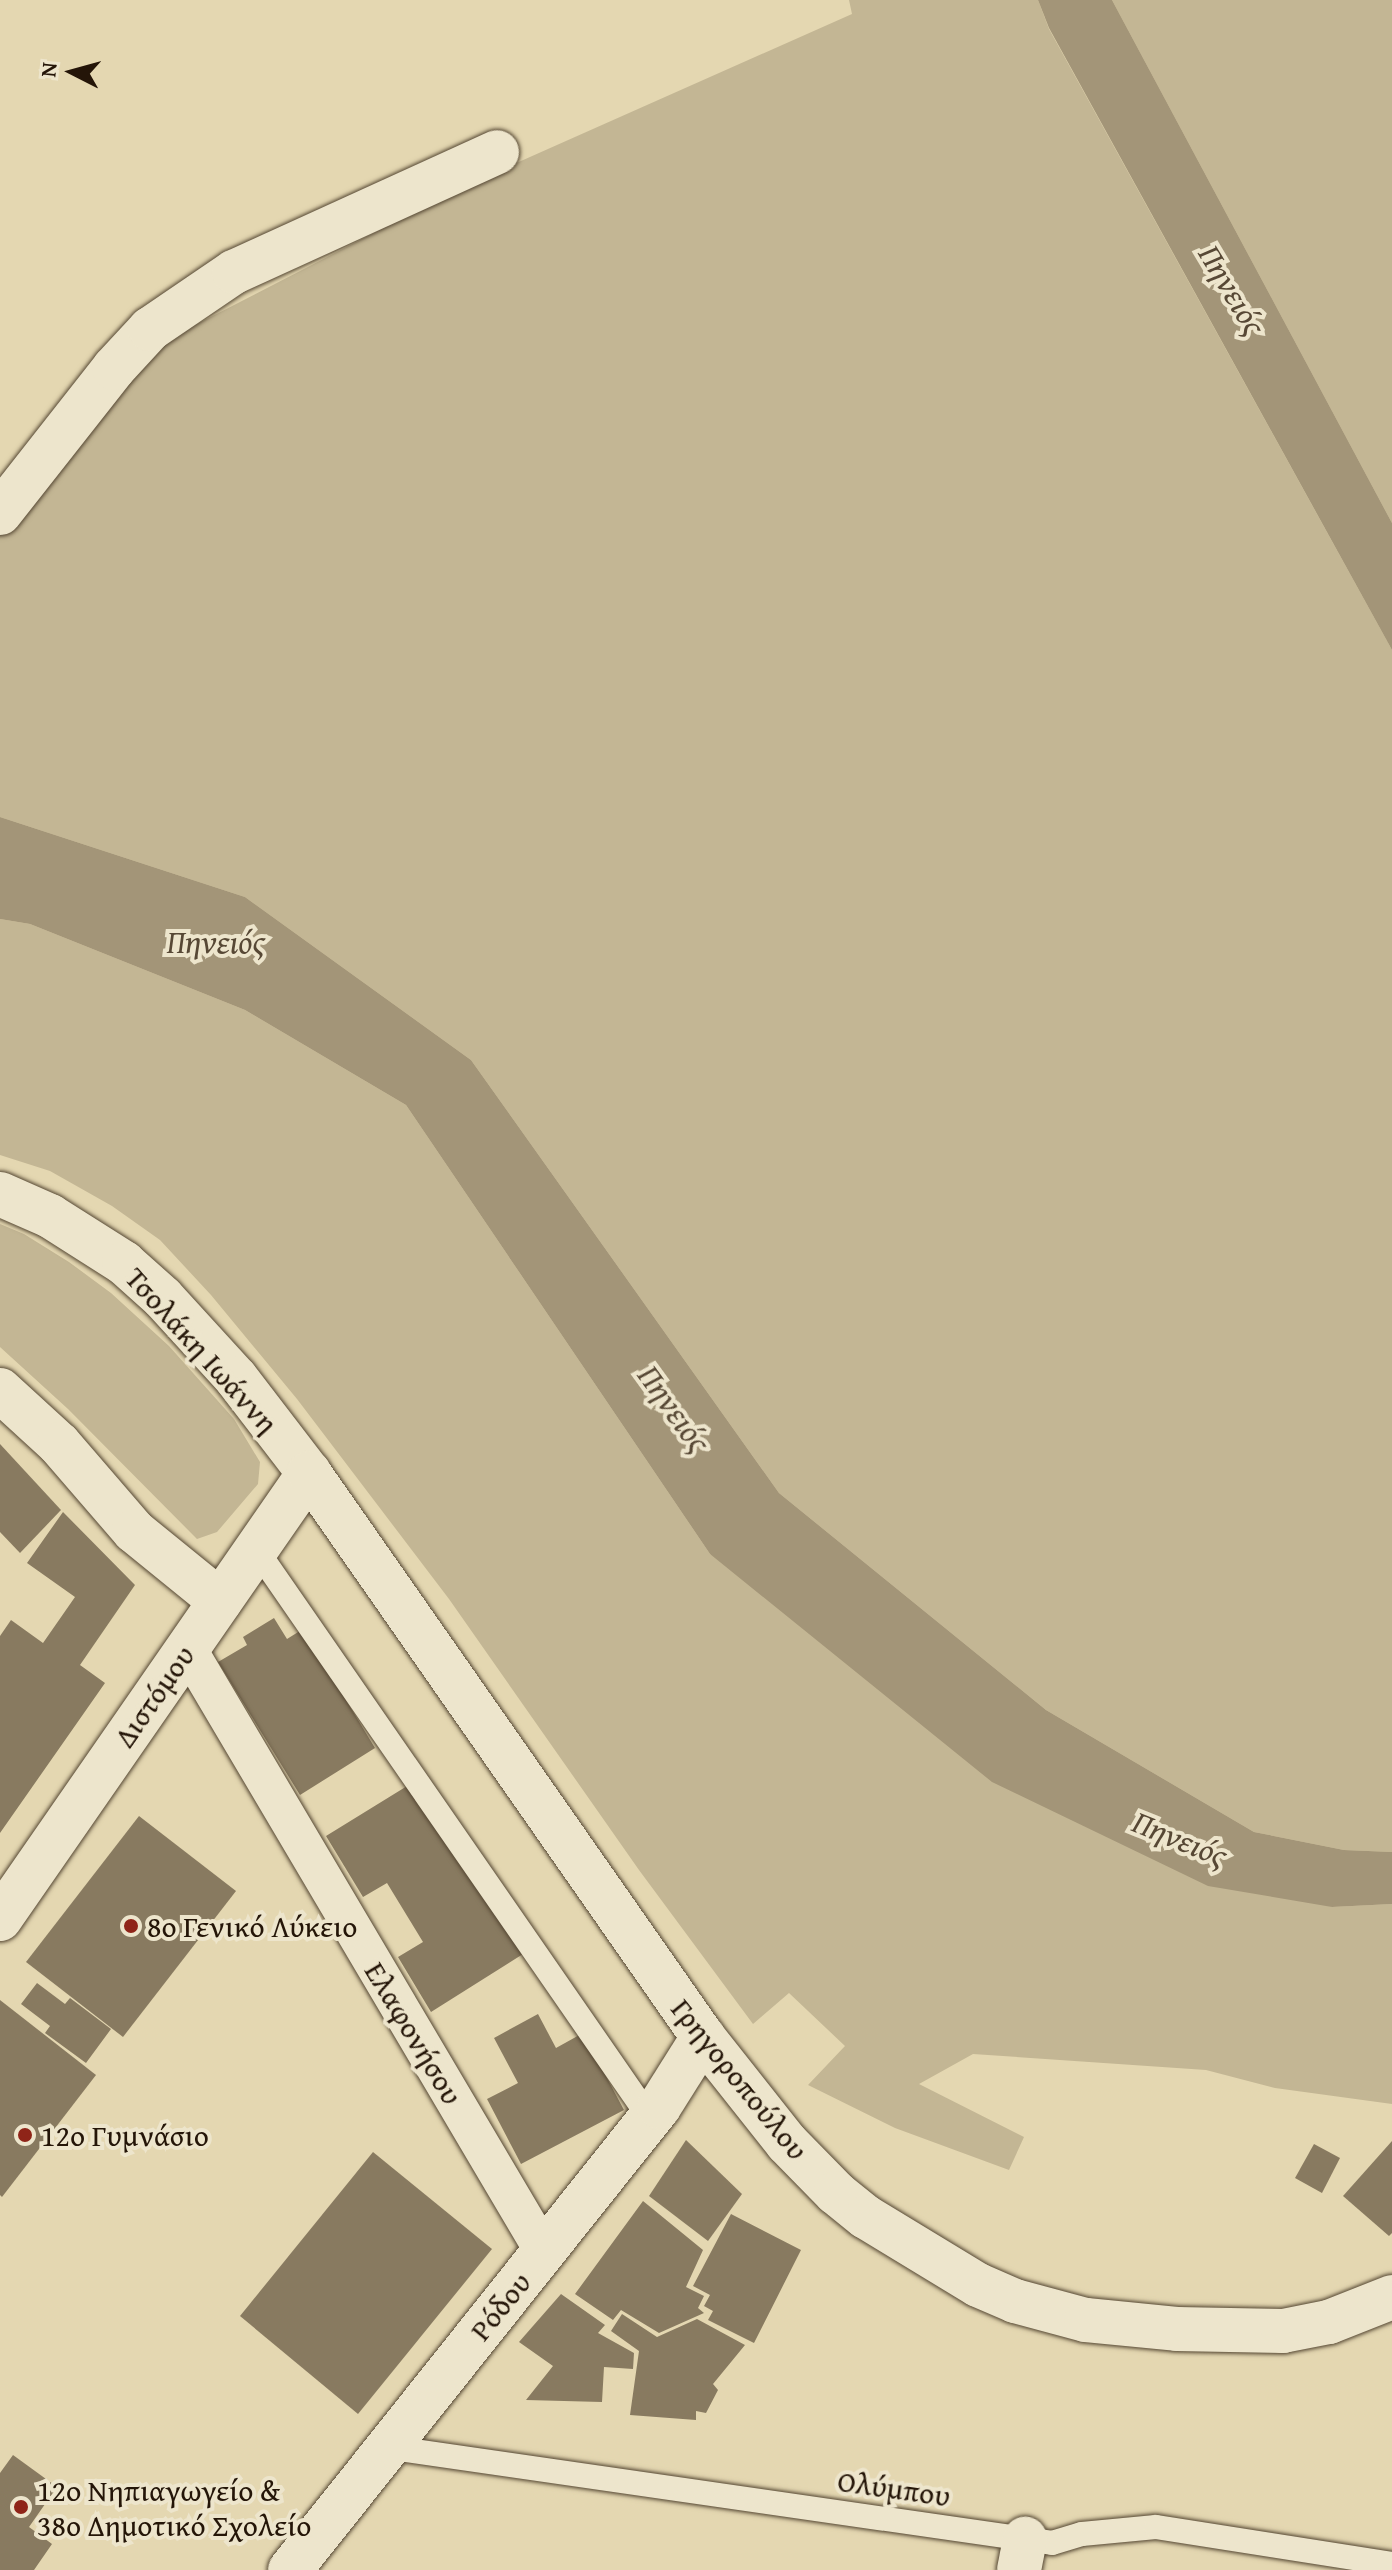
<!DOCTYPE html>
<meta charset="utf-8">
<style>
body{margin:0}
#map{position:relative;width:1392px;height:2570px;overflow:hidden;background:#e4d7b1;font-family:"Gentium Book Plus",serif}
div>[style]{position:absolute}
.green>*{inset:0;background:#c3b694}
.water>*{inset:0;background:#a39578}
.building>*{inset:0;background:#887a60}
.roads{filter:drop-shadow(0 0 2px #544632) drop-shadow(0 0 2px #544632)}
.service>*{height:24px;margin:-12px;padding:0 12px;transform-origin:12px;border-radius:12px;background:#ede5cc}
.pedestrian>*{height:38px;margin:-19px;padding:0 19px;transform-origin:19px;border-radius:19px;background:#ede5cc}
.minor>*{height:44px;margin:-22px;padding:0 22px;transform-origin:22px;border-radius:22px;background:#ede5cc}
.tertiary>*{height:44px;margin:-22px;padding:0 22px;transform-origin:22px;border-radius:22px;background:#ede5cc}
.dots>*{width:22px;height:22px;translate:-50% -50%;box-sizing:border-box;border:4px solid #ede5cc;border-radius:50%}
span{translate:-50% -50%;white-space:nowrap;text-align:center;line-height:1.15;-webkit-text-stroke:8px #ede5cc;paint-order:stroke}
.street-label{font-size:30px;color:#241508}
.poi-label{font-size:30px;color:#241508}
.left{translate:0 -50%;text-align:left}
.water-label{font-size:32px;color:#574835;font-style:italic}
.north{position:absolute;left:32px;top:32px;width:80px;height:80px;-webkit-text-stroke:6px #ede5cc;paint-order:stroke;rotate:276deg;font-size:22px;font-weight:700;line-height:32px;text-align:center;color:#241508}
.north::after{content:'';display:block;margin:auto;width:28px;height:36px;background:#241508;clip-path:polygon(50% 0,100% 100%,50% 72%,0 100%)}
</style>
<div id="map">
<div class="green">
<div style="clip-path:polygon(849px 0,1038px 0,1049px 29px,1392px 650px,1392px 1852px,1344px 1850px,1254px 1832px,1046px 1710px,779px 1493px,471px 1060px,245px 897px,0 817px,0 506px,129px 359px,469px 184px,852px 14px)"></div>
<div style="clip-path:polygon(1112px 0,1392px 0,1392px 523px)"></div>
<div style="clip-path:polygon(0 919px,30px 924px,245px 1010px,406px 1105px,710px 1554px,1332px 1907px,1392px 1904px,1392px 2104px,1275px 2088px,1206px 2070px,973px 2054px,919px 2084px,1024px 2137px,1009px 2170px,895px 2128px,808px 2085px,845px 2046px,789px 1993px,753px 2024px,639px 1870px,449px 1599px,297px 1399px,211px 1295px,160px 1240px,112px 1206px,50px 1171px,0 1155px)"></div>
<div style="clip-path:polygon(0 1224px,24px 1234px,69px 1262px,111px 1293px,169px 1346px,234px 1419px,260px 1462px,258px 1484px,217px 1532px,197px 1539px,68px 1409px,0 1347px)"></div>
</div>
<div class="water">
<div style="clip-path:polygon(1038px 0,1112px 0,1392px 523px,1392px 650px,1049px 28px)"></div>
<div style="clip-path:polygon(0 817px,245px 897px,471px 1060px,779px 1493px,1046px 1710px,1254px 1832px,1344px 1850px,1392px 1852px,1392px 1904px,1332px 1907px,1208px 1886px,992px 1782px,710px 1554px,406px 1105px,245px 1010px,30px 924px,0 919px)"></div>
</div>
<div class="building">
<div style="clip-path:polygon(0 1444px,61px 1510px,20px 1553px,0 1532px)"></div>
<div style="clip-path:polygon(63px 1512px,135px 1585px,80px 1665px,105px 1683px,0 1833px,0 1636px,11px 1620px,43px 1643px,75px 1597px,27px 1563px)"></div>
<div style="clip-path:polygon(274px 1618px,287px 1639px,303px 1629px,375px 1748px,300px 1795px,218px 1662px,247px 1645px,243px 1637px)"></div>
<div style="clip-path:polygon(412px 1783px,523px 1954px,431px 2012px,398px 1957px,423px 1942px,387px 1883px,363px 1897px,326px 1836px)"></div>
<div style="clip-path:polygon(139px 1816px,236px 1891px,123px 2037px,26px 1962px)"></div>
<div style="clip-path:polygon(37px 1983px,65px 2004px,70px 1998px,111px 2029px,86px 2063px,45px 2033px,50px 2026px,21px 2004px)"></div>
<div style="clip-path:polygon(0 2000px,96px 2075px,2px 2197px,0 2195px)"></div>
<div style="clip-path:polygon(538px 2014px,556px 2048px,583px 2033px,624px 2110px,521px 2164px,487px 2099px,518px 2083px,494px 2038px)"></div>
<div style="clip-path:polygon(686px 2140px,742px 2194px,708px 2241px,649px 2196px)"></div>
<div style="clip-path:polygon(1392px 2141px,1392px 2233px,1389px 2236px,1343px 2196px)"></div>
<div style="clip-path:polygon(1314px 2144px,1340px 2158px,1322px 2193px,1295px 2178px)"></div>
<div style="clip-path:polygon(373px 2152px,492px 2249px,358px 2414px,240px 2316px)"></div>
<div style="clip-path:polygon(643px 2201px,703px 2250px,686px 2287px,704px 2296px,698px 2308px,704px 2313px,659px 2333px,621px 2310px,613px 2320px,575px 2294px)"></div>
<div style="clip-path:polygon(731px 2214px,801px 2250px,754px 2343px,708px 2320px,713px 2311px,704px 2306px,710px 2295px,693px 2286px)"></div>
<div style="clip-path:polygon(561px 2294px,605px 2325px,598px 2333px,634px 2353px,633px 2369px,604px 2367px,602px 2402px,526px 2400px,553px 2366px,519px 2342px)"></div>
<div style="clip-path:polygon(622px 2314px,657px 2337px,697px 2319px,745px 2345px,713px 2384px,718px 2390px,706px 2413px,696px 2411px,696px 2420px,630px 2415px,639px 2351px,611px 2331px)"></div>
<div style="clip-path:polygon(13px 2455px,57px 2487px,29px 2527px,52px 2544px,34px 2570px,0 2570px,0 2473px)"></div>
</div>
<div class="roads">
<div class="service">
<div style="left:256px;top:1549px;width:691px;rotate:55.32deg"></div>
<div style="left:386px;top:2447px;width:673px;rotate:8.2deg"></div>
<div style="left:1052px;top:2543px;width:31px;rotate:-17deg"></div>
<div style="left:1082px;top:2534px;width:74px;rotate:-5.4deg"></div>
<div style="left:1156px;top:2527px;width:239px;rotate:8.9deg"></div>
</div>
<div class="pedestrian">
<div style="left:187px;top:1648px;width:702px;rotate:59.41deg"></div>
</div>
<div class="minor">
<div style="left:0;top:513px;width:184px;rotate:-51.8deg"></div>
<div style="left:114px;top:368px;width:53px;rotate:-47.3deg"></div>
<div style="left:150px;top:329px;width:102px;rotate:-34.2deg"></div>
<div style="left:234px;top:272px;width:289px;rotate:-24.5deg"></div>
<div style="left:0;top:1390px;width:80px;rotate:42.5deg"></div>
<div style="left:59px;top:1444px;width:115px;rotate:49.2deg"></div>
<div style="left:134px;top:1531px;width:111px;rotate:39.1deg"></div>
<div style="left:0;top:1919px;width:543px;rotate:-55.28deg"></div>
<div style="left:290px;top:2570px;width:592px;rotate:-51.45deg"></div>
<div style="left:659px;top:2107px;width:83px;rotate:-57.8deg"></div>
<div style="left:1019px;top:2570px;width:32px;rotate:-79deg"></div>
</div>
<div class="tertiary">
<div style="left:0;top:1194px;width:55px;rotate:23.7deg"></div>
<div style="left:50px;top:1216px;width:88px;rotate:32.4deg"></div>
<div style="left:124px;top:1263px;width:52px;rotate:41.9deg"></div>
<div style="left:163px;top:1298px;width:108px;rotate:47.6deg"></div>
<div style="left:236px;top:1378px;width:120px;rotate:52.5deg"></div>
<div style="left:309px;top:1473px;width:688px;rotate:55.06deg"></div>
<div style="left:703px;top:2037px;width:135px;rotate:51.6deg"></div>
<div style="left:787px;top:2143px;width:70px;rotate:45.6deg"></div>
<div style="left:836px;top:2193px;width:38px;rotate:39deg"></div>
<div style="left:866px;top:2217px;width:131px;rotate:31.3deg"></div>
<div style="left:978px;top:2285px;width:40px;rotate:23.4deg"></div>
<div style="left:1015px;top:2301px;width:73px;rotate:15deg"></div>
<div style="left:1086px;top:2320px;width:91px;rotate:5.6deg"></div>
<div style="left:1177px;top:2329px;width:106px;rotate:1.1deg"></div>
<div style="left:1283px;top:2331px;width:47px;rotate:-11.1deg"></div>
<div style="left:1329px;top:2322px;width:68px;rotate:-21.6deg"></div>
</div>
</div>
<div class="dots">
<div style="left:131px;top:1926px;background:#8f2418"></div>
<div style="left:25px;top:2135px;background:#8f2418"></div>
<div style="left:21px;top:2507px;background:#8f2418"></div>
</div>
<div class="street-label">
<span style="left:202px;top:1350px;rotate:48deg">Τσολάκη Ιωάννη</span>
<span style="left:154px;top:1696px;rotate:-55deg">Διστόμου</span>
<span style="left:414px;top:2033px;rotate:59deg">Ελαφονήσου</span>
<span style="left:740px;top:2079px;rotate:51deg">Γρηγοροπούλου</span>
<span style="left:500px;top:2306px;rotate:-51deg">Ρόδου</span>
<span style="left:894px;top:2488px;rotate:8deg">Ολύμπου</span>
</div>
<div class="poi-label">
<span class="left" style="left:147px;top:1926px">8ο Γενικό Λύκειο</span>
<span class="left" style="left:41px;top:2135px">12ο Γυμνάσιο</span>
<span class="left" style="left:37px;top:2507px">12o Νηπιαγωγείο &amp;<br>38ο Δημοτικό Σχολείο</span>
</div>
<div class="water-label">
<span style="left:1232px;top:290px;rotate:59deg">Πηνειός</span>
<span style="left:216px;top:942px">Πηνειός</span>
<span style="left:674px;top:1409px;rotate:54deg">Πηνειός</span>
<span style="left:1180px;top:1839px;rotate:22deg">Πηνειός</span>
</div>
<div class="north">N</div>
</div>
